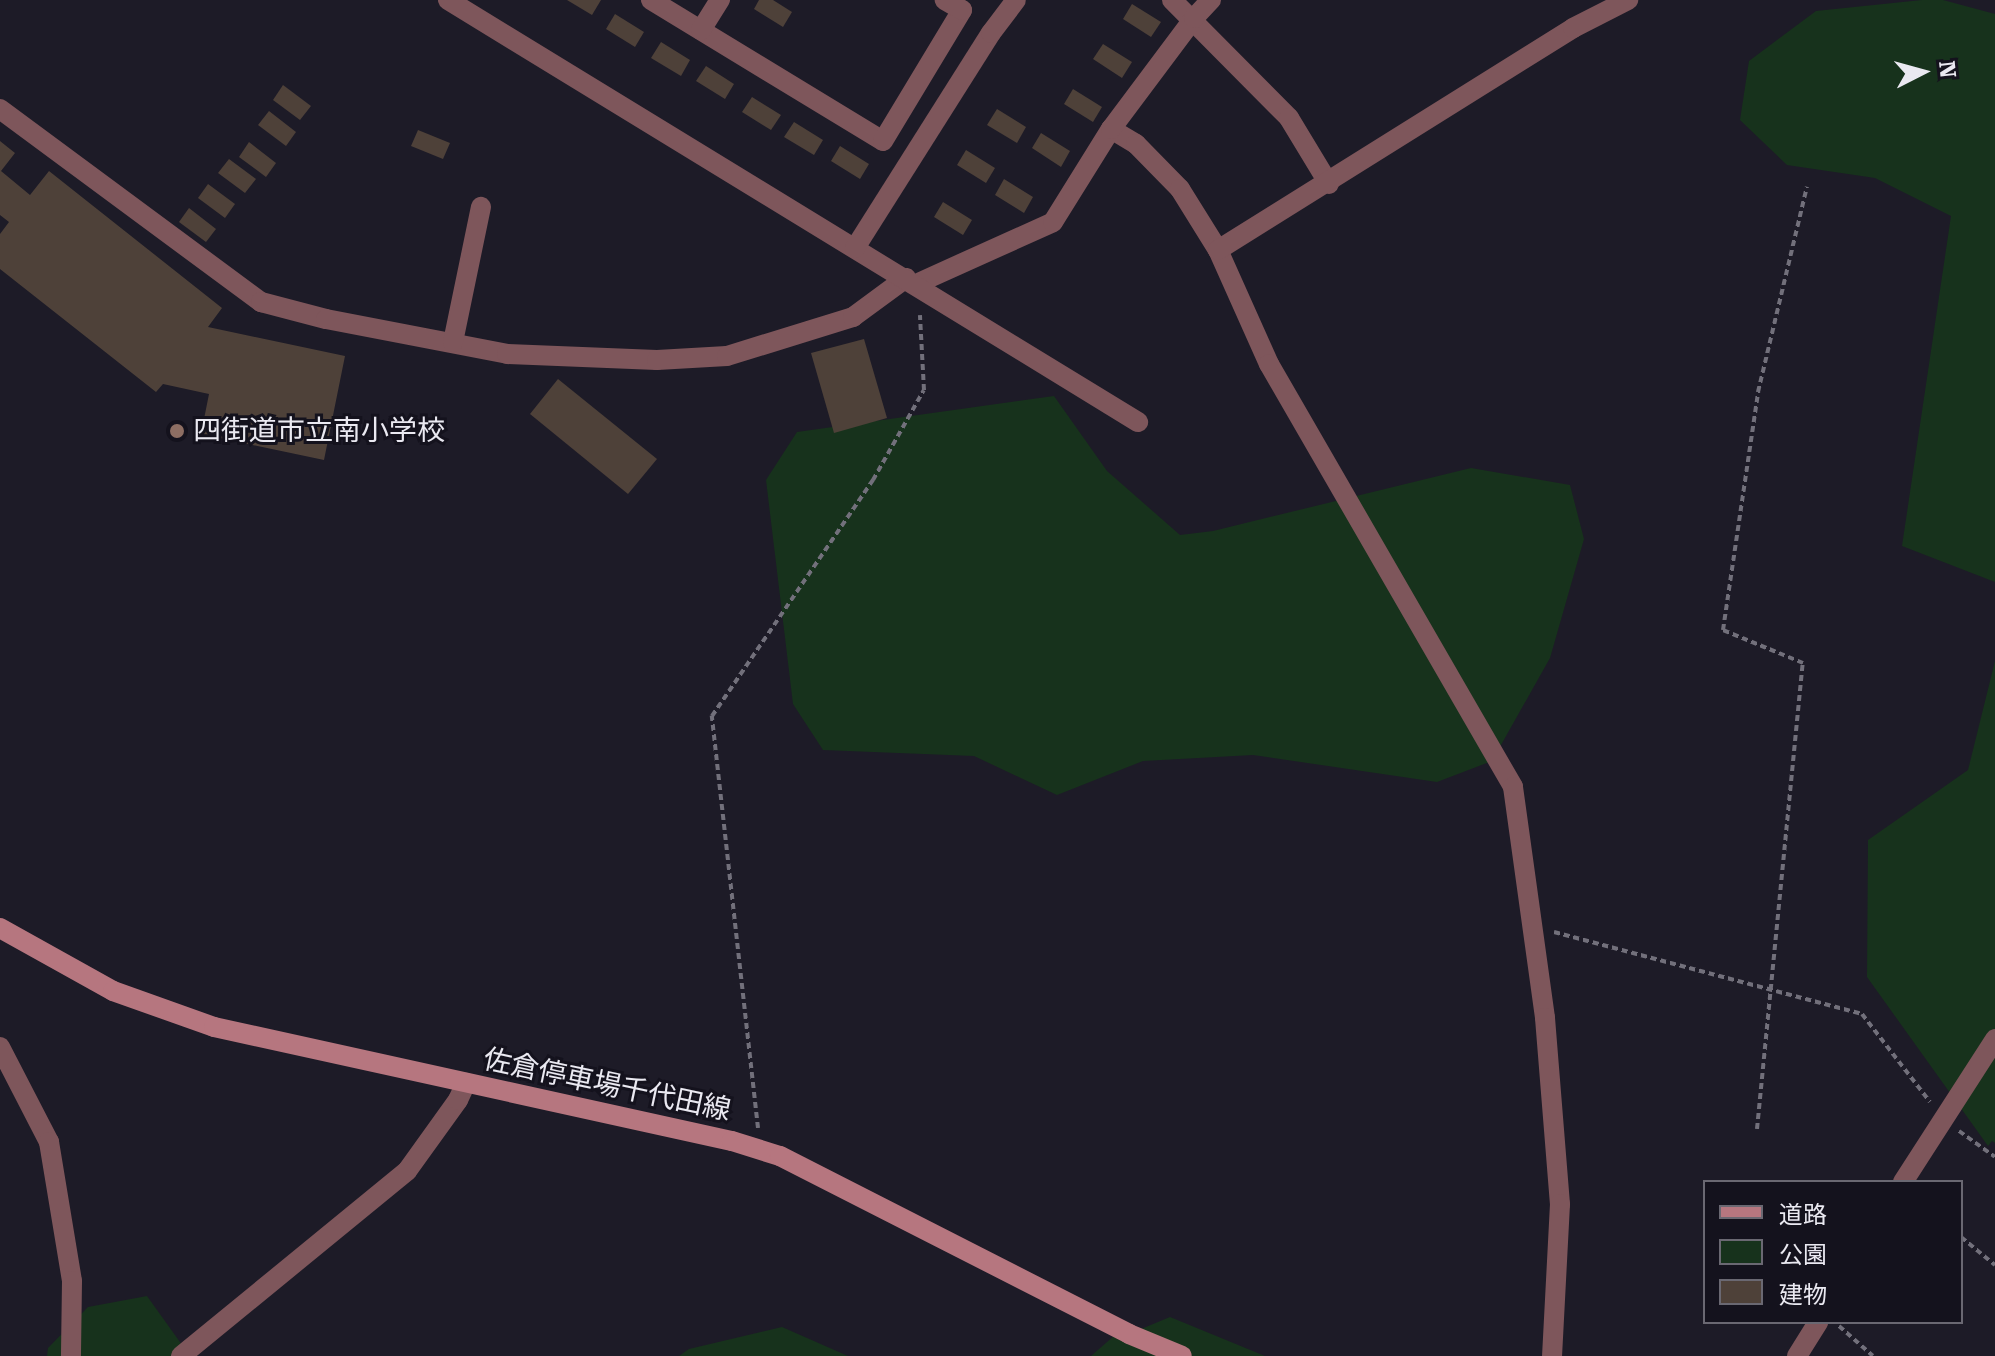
<!DOCTYPE html>
<meta charset="utf-8">
<style>
body{margin:0}
#map{position:relative;width:1995px;height:1356px;overflow:hidden;background:#1d1b27;font-family:"Roboto Serif","Noto Sans JP",serif}
div>[style]{position:absolute}
.green>*{inset:0;background:#17321c}
.building>*{inset:0;background:#4e4139}
.path>*{height:4px;margin-top:-2px;transform-origin:0;background:repeating-linear-gradient(90deg,#72707b 0 6px,transparent 0 10px)}
.minor>*{height:20px;margin:-10px;padding:0 10px;transform-origin:10px;border-radius:10px;background:#7e565b}
.tertiary>*{height:20px;margin:-10px;padding:0 10px;transform-origin:10px;border-radius:10px;background:#7e565b}
.secondary>*{height:20px;margin:-10px;padding:0 10px;transform-origin:10px;border-radius:10px;background:#b6767f}
.dots>*{width:22px;height:22px;translate:-50% -50%;box-sizing:border-box;border:4px solid #14121d;border-radius:50%}
span{translate:-50% -50%;white-space:nowrap;text-align:center;line-height:1.15;-webkit-text-stroke:6px #14121d;paint-order:stroke}
.poi-label{font-size:28px;color:#eae9f1}
.left{translate:0 -50%;text-align:left}
.street-label{font-size:28px;color:#eae9f1}
.legend{position:absolute;left:1703px;top:1180px;width:260px;height:144px;box-sizing:border-box;background:#14121d;border:2px solid #6a6872;margin:0;padding:10px 14px;list-style:none;font-size:24px;color:#eae9f1}
.legend li{display:flex;align-items:center;gap:16px;height:40px}
.legend b{width:40px;border:2px solid #6a6872}
.north{position:absolute;left:1883px;top:32px;width:80px;height:80px;-webkit-text-stroke:6px #14121d;paint-order:stroke;rotate:84deg;font-size:22px;font-weight:700;line-height:32px;text-align:center;color:#eae9f1}
.north::after{content:'';display:block;margin:auto;width:28px;height:36px;background:#eae9f1;clip-path:polygon(50% 0,100% 100%,50% 72%,0 100%)}
</style>
<div id="map">
<div class="green">
<div style="clip-path:polygon(1922px 0,1943px 0,1995px 14px,1995px 582px,1902px 546px,1951px 216px,1875px 178px,1787px 165px,1740px 120px,1749px 61px,1816px 11px)"></div>
<div style="clip-path:polygon(1054px 396px,1107px 471px,1180px 535px,1213px 531px,1471px 468px,1570px 485px,1584px 539px,1550px 658px,1492px 761px,1437px 782px,1253px 755px,1143px 761px,1057px 795px,974px 756px,823px 750px,793px 704px,766px 480px,797px 432px)"></div>
<div style="clip-path:polygon(1995px 661px,1995px 1143px,1992px 1141px,1988px 1146px,1867px 977px,1868px 840px,1968px 770px)"></div>
<div style="clip-path:polygon(147px 1296px,190px 1356px,47px 1356px,48px 1348px,88px 1307px)"></div>
<div style="clip-path:polygon(1170px 1317px,1265px 1356px,1091px 1356px,1115px 1335px,1129px 1334px)"></div>
<div style="clip-path:polygon(782px 1327px,848px 1356px,679px 1356px,689px 1349px)"></div>
</div>
<div class="building">
<div style="clip-path:polygon(567px 0,601px 0,592px 15px)"></div>
<div style="clip-path:polygon(759px 0,773px 0,792px 12px,783px 27px,754px 9px)"></div>
<div style="clip-path:polygon(1132px 4px,1161px 22px,1151px 37px,1123px 19px)"></div>
<div style="clip-path:polygon(615px 14px,644px 32px,635px 47px,606px 29px)"></div>
<div style="clip-path:polygon(661px 42px,690px 60px,681px 76px,651px 58px)"></div>
<div style="clip-path:polygon(1103px 44px,1132px 62px,1122px 78px,1093px 59px)"></div>
<div style="clip-path:polygon(706px 66px,734px 84px,725px 99px,696px 81px)"></div>
<div style="clip-path:polygon(283px 85px,311px 106px,300px 120px,273px 100px)"></div>
<div style="clip-path:polygon(1073px 89px,1102px 107px,1093px 122px,1064px 104px)"></div>
<div style="clip-path:polygon(752px 97px,781px 115px,771px 130px,742px 112px)"></div>
<div style="clip-path:polygon(997px 109px,1026px 127px,1017px 143px,987px 125px)"></div>
<div style="clip-path:polygon(269px 111px,296px 132px,286px 146px,258px 125px)"></div>
<div style="clip-path:polygon(794px 122px,823px 140px,814px 155px,784px 137px)"></div>
<div style="clip-path:polygon(418px 130px,450px 143px,443px 159px,411px 146px)"></div>
<div style="clip-path:polygon(1041px 133px,1070px 151px,1061px 167px,1032px 148px)"></div>
<div style="clip-path:polygon(0 141px,15px 153px,1px 171px,30px 195px,49px 171px,222px 308px,208px 327px,345px 356px,324px 460px,201px 434px,209px 394px,163px 384px,156px 392px,0 269px,0 234px,9px 222px,0 215px)"></div>
<div style="clip-path:polygon(249px 142px,276px 163px,266px 177px,239px 157px)"></div>
<div style="clip-path:polygon(840px 146px,869px 164px,860px 179px,831px 161px)"></div>
<div style="clip-path:polygon(966px 150px,995px 168px,986px 183px,957px 165px)"></div>
<div style="clip-path:polygon(229px 159px,256px 179px,245px 193px,218px 173px)"></div>
<div style="clip-path:polygon(1004px 179px,1033px 197px,1024px 213px,995px 195px)"></div>
<div style="clip-path:polygon(208px 184px,235px 204px,225px 218px,198px 198px)"></div>
<div style="clip-path:polygon(943px 202px,972px 220px,963px 235px,934px 217px)"></div>
<div style="clip-path:polygon(189px 208px,216px 229px,206px 242px,179px 222px)"></div>
<div style="clip-path:polygon(864px 339px,887px 418px,834px 433px,811px 353px)"></div>
<div style="clip-path:polygon(558px 379px,657px 459px,628px 494px,530px 414px)"></div>
</div>
<div class="path">
<div style="left:1554px;top:932px;width:319px;rotate:14.9deg"></div>
<div style="left:1862px;top:1014px;width:111px;rotate:52.3deg"></div>
<div style="left:758px;top:1128px;width:415px;rotate:-96.4deg"></div>
<div style="left:712px;top:716px;width:286px;rotate:-55.7deg"></div>
<div style="left:873px;top:480px;width:103px;rotate:-60.5deg"></div>
<div style="left:924px;top:390px;width:75px;rotate:-93.1deg"></div>
<div style="left:1757px;top:1129px;width:468px;rotate:-84.4deg"></div>
<div style="left:1803px;top:663px;width:87px;rotate:-157.6deg"></div>
<div style="left:1723px;top:630px;width:241px;rotate:-81.6deg"></div>
<div style="left:1758px;top:392px;width:211px;rotate:-76.6deg"></div>
<div style="left:1959px;top:1131px;width:44px;rotate:35.8deg"></div>
<div style="left:1961px;top:1237px;width:44px;rotate:39.5deg"></div>
<div style="left:1839px;top:1326px;width:45px;rotate:41.4deg"></div>
</div>
<div class="minor">
<div style="left:651px;top:0;width:271px;rotate:31.3deg"></div>
<div style="left:883px;top:141px;width:153px;rotate:-58.9deg"></div>
<div style="left:962px;top:10px;width:20px;rotate:-150deg"></div>
<div style="left:1172px;top:0;width:166px;rotate:45.2deg"></div>
<div style="left:1289px;top:118px;width:77px;rotate:58.8deg"></div>
<div style="left:701px;top:30px;width:36px;rotate:-58deg"></div>
<div style="left:0;top:109px;width:325px;rotate:36.5deg"></div>
<div style="left:261px;top:302px;width:67px;rotate:14.7deg"></div>
<div style="left:326px;top:319px;width:184px;rotate:10.9deg"></div>
<div style="left:507px;top:354px;width:150px;rotate:2.3deg"></div>
<div style="left:657px;top:360px;width:70px;rotate:-3.3deg"></div>
<div style="left:727px;top:356px;width:132px;rotate:-17.2deg"></div>
<div style="left:853px;top:317px;width:66px;rotate:-36.3deg"></div>
<div style="left:1111px;top:129px;width:29px;rotate:31deg"></div>
<div style="left:1136px;top:144px;width:63px;rotate:45.6deg"></div>
<div style="left:1180px;top:189px;width:72px;rotate:58.1deg"></div>
<div style="left:1218px;top:250px;width:125px;rotate:65.9deg"></div>
<div style="left:1269px;top:364px;width:488px;rotate:60deg"></div>
<div style="left:1513px;top:787px;width:233px;rotate:82.1deg"></div>
<div style="left:1545px;top:1018px;width:187px;rotate:85.4deg"></div>
<div style="left:1560px;top:1204px;width:152px;rotate:93deg"></div>
<div style="left:1218px;top:250px;width:419px;rotate:-32deg"></div>
<div style="left:1573px;top:28px;width:62px;rotate:-27deg"></div>
<div style="left:916px;top:284px;width:150px;rotate:-24.3deg"></div>
<div style="left:1053px;top:222px;width:110px;rotate:-58.1deg"></div>
<div style="left:1111px;top:129px;width:139px;rotate:-53.2deg"></div>
<div style="left:1194px;top:18px;width:25px;rotate:-47deg"></div>
<div style="left:453px;top:342px;width:138px;rotate:-78.3deg"></div>
<div style="left:0;top:1047px;width:107px;rotate:62.7deg"></div>
<div style="left:49px;top:1142px;width:141px;rotate:80.6deg"></div>
<div style="left:72px;top:1281px;width:75px;rotate:90.8deg"></div>
<div style="left:1903px;top:1182px;width:170px;rotate:-57.2deg"></div>
<div style="left:181px;top:1356px;width:292px;rotate:-39.3deg"></div>
<div style="left:407px;top:1171px;width:87px;rotate:-54.3deg"></div>
<div style="left:458px;top:1100px;width:19px;rotate:-65deg"></div>
<div style="left:1797px;top:1356px;width:40px;rotate:-58deg"></div>
</div>
<div class="tertiary">
<div style="left:448px;top:0;width:809px;rotate:31.45deg"></div>
<div style="left:855px;top:248px;width:254px;rotate:-57.7deg"></div>
<div style="left:991px;top:33px;width:41px;rotate:-52.9deg"></div>
</div>
<div class="secondary">
<div style="left:0;top:928px;width:129px;rotate:29.1deg"></div>
<div style="left:113px;top:991px;width:107px;rotate:19.6deg"></div>
<div style="left:214px;top:1027px;width:530px;rotate:12.41deg"></div>
<div style="left:732px;top:1141px;width:50px;rotate:17.4deg"></div>
<div style="left:780px;top:1156px;width:392px;rotate:27deg"></div>
<div style="left:1129px;top:1334px;width:57px;rotate:22.5deg"></div>
</div>
<div class="dots">
<div style="left:177px;top:431px;background:#8d6e63"></div>
</div>
<div class="poi-label">
<span class="left" style="left:193px;top:431px">四街道市立南小学校</span>
</div>
<div class="street-label">
<span style="left:607px;top:1085px;rotate:12deg">佐倉停車場千代田線</span>
</div>
<ul class="legend">
<li><b style="height:10px;background:#b6767f"></b>道路</li>
<li><b style="height:22px;background:#17321c"></b>公園</li>
<li><b style="height:22px;background:#4e4139"></b>建物</li>
</ul>
<div class="north">N</div>
</div>
